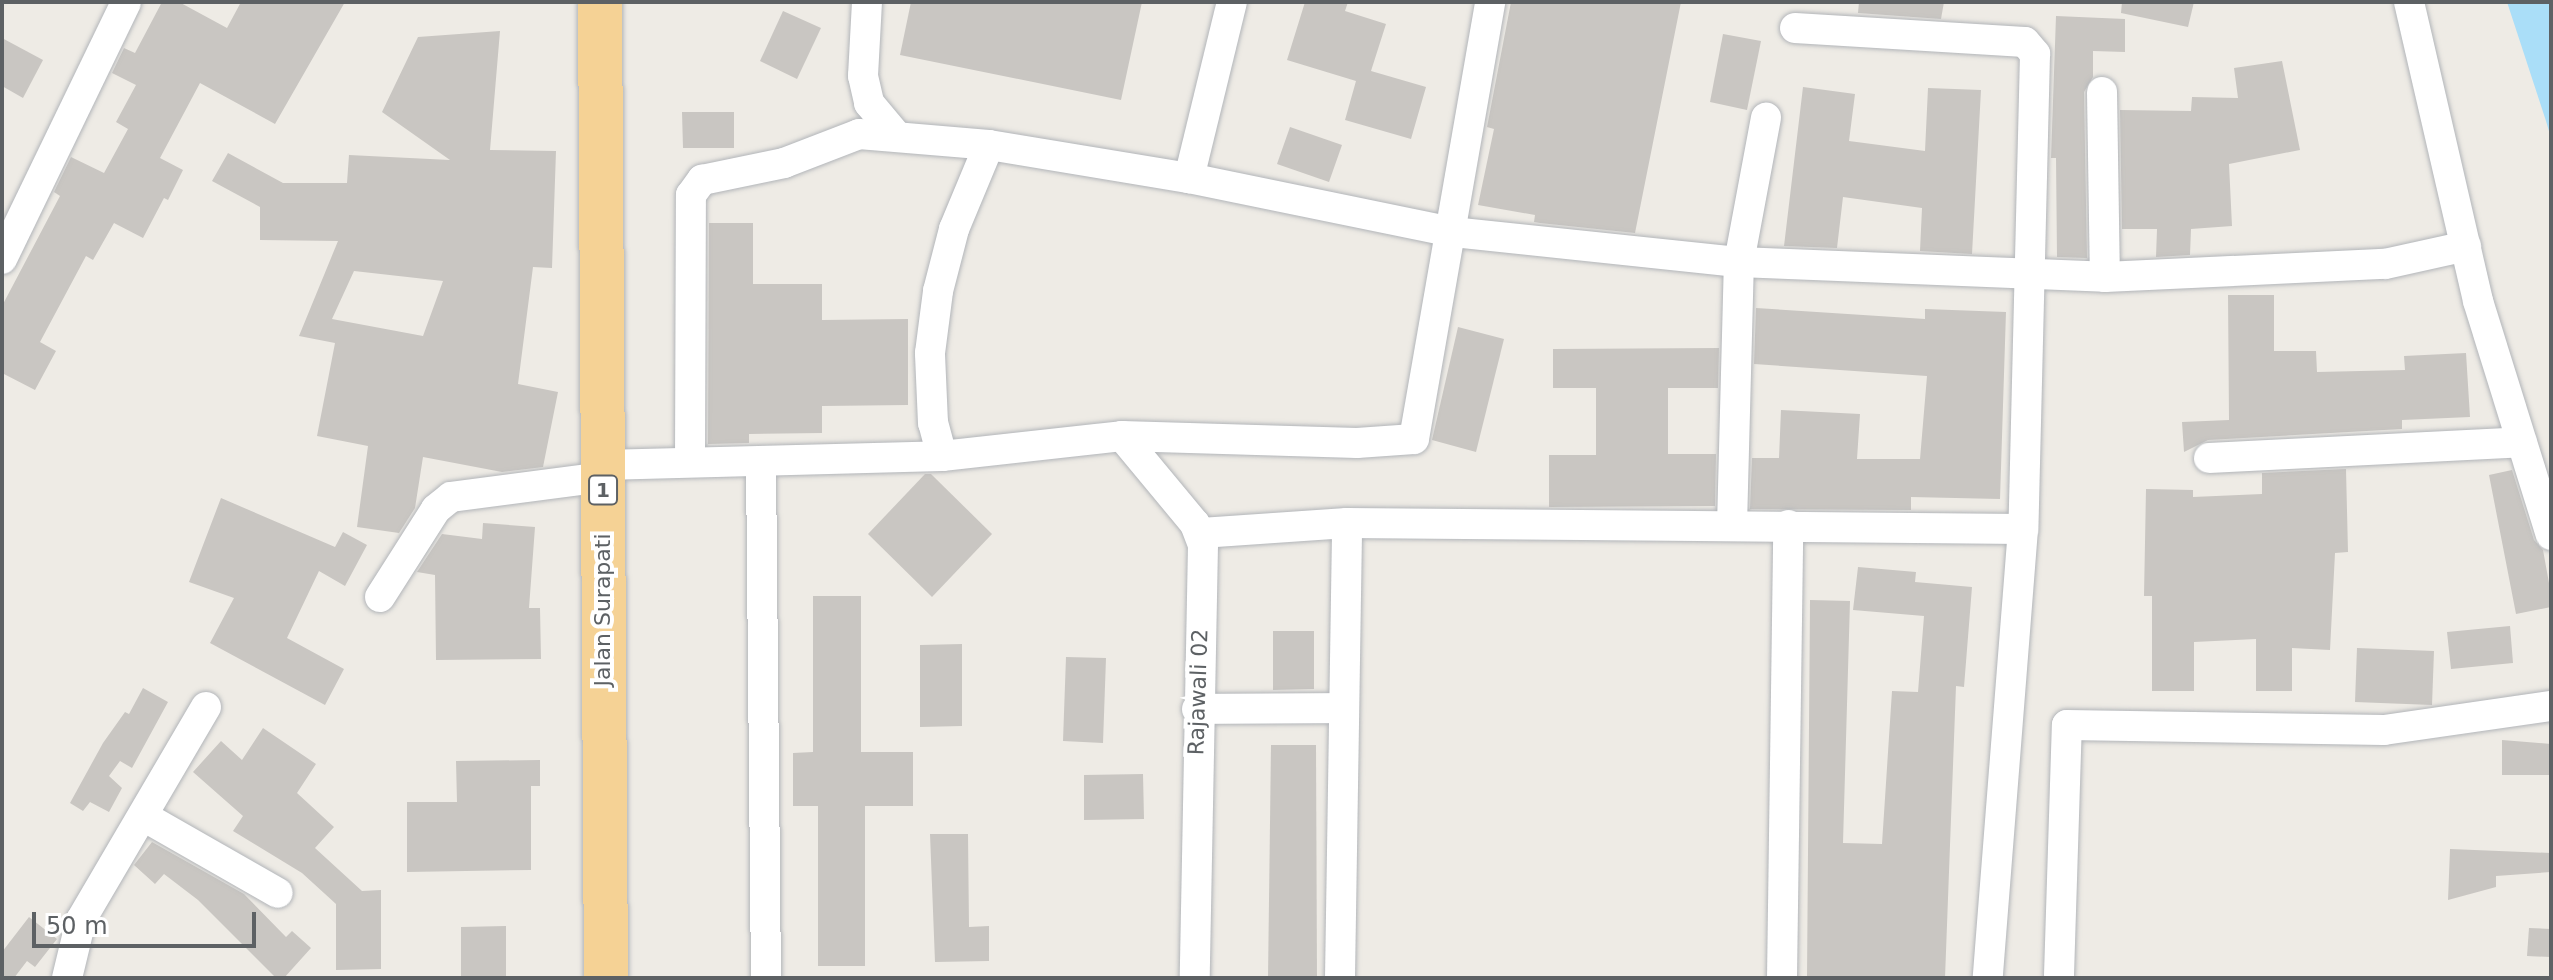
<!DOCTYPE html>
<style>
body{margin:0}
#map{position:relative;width:2553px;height:980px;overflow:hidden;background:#eeebe5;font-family:"DejaVu Sans",sans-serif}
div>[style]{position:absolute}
.water>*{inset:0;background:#aadef8}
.building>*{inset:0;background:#c9c6c2}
.roads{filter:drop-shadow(0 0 2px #b2b5b9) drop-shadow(0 0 2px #b2b5b9)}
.street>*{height:30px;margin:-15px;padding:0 15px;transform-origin:15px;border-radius:15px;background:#fff}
.highway>*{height:44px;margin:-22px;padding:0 22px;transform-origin:22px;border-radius:22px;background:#f5d295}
span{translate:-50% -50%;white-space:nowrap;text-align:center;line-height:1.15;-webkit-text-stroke:8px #fff;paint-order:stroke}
.shield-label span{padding:2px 6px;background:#fff;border:2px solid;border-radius:6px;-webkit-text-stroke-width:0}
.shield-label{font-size:20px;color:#5d6164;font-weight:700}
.street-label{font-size:22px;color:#5d6164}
.frame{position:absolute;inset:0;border:4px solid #5d6164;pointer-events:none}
.scale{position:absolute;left:32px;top:912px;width:224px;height:36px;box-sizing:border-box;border:4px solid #5d6164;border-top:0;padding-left:10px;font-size:24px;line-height:28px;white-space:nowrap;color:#5d6164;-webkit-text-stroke:6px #fff;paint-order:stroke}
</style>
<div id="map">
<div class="water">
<div style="clip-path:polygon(2507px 2px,2551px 2px,2551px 138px,2546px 121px)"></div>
</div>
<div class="building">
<div style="clip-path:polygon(162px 2px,179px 2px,227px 28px,241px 2px,345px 2px,275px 124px,200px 83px,160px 158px,183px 170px,168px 200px,164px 198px,143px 238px,114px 223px,93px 260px,86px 256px,40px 342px,56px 351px,35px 390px,2px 373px,2px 306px,60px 196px,54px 192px,71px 157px,104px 173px,128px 129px,116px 122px,136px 85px,112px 73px,124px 48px,135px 53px)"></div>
<div style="clip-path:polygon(911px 2px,1142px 2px,1121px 100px,900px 55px)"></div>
<div style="clip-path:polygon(1305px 2px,1348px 2px,1345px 11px,1386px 24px,1371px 71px,1426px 87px,1411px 139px,1345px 120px,1356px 81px,1287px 60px)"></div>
<div style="clip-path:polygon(1511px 2px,1681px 2px,1635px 233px,1540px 223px,1534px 222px,1535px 215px,1478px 205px,1494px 129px,1487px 127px)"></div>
<div style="clip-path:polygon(1859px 2px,1944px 2px,1941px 19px,1858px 13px)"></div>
<div style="clip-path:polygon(2122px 2px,2194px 2px,2188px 27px,2121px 13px)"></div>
<div style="clip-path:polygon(783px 11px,821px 28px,797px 79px,760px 61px)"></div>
<div style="clip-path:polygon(2056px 16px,2125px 19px,2125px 52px,2093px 51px,2093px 77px,2084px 92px,2087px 258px,2057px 257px,2056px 158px,2051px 158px)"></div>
<div style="clip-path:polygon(evenodd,500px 31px,490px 150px,556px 151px,552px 268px,533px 267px,518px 384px,558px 392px,543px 467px,502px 472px,423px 457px,415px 508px,399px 533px,357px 527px,368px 446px,317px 436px,335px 343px,299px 336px,338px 241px,260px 240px,260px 207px,212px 181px,228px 153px,283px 183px,347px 183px,349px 155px,450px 160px,382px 112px,418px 37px,500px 31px,354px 271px,443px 281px,423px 336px,332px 319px,354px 271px)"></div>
<div style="clip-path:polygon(1723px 34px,1761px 41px,1747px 110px,1710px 102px)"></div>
<div style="clip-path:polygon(2px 38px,43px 60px,23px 98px,2px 86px)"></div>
<div style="clip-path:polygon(2282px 61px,2300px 150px,2229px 164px,2232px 226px,2191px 229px,2190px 255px,2156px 257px,2157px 229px,2122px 229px,2120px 110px,2191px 111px,2192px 97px,2238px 98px,2234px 68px)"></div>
<div style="clip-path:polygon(1803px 87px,1855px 94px,1849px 141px,1925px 151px,1928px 88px,1981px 90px,1972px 254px,1920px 251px,1922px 208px,1843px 197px,1837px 248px,1784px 246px)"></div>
<div style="clip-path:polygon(682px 112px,734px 112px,734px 148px,683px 148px)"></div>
<div style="clip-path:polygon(1290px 127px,1342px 145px,1329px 182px,1277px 164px)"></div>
<div style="clip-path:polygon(709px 223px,753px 223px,753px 284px,822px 284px,822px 320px,908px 319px,908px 405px,822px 406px,822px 433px,749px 434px,749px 443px,708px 444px)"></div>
<div style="clip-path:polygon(2228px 295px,2274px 295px,2274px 351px,2316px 351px,2317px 372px,2405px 370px,2404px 356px,2466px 353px,2470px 417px,2402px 420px,2402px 429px,2208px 440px,2184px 452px,2182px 422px,2229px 420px)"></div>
<div style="clip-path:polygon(1756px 308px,1925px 319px,1925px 309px,2006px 312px,2000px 499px,1911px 497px,1911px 510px,1750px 509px,1752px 458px,1779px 458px,1781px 410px,1860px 414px,1857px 459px,1920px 459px,1927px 376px,1754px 364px)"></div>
<div style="clip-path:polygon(1458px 327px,1504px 339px,1476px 452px,1432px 440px)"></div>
<div style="clip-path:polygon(1719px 348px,1718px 388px,1668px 388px,1668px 454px,1716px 454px,1715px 506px,1549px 507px,1549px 455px,1596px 455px,1596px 388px,1553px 388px,1553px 349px)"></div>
<div style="clip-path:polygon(2346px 469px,2348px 552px,2335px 553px,2330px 650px,2292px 648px,2292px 691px,2256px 691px,2256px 639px,2194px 642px,2194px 691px,2152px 691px,2152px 596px,2144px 596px,2146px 489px,2193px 490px,2193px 497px,2262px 494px,2262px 473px)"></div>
<div style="clip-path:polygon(2512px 470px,2534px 540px,2543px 550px,2551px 594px,2551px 607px,2516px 614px,2489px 475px)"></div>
<div style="clip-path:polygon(925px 474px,931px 474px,992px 534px,932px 597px,868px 534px)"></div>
<div style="clip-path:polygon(221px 498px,335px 547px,343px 532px,367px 545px,345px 586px,319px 571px,287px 638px,344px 669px,325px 705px,210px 643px,234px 598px,189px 582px)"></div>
<div style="clip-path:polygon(483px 523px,535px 527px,529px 608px,540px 608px,541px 659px,436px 660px,435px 575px,417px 572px,442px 534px,482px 539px)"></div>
<div style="clip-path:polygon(1858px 567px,1916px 572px,1915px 582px,1972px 587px,1964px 687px,1956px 686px,1945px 978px,1807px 978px,1810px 600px,1850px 601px,1843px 843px,1882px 844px,1892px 691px,1918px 692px,1924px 616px,1853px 610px)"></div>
<div style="clip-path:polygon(813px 596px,861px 596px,861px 752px,913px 752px,913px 806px,865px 806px,865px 966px,818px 966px,818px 806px,793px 806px,793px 753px,813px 752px)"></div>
<div style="clip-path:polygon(2510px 626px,2513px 663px,2451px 669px,2447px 632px)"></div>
<div style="clip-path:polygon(1273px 631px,1314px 631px,1314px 689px,1273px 690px)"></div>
<div style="clip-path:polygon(962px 644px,962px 726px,920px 727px,920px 645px)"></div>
<div style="clip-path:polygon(2357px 648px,2434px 651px,2432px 705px,2355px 702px)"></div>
<div style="clip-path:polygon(1066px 657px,1106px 658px,1103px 743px,1063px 741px)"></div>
<div style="clip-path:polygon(143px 688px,168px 702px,132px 768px,120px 761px,109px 776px,122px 788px,109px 812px,90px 802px,83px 811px,70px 803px,103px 743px,125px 712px,129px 714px)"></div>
<div style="clip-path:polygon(263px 728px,316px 764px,297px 793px,334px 827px,315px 848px,362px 891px,381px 890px,381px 969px,336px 970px,336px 904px,302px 873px,233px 831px,243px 816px,193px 772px,221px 741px,242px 760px)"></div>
<div style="clip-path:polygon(2502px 740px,2551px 744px,2551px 775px,2502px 775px)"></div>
<div style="clip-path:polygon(1271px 745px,1316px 745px,1317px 978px,1268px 978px)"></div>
<div style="clip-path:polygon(540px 760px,540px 786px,531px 786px,531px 870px,407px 872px,407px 802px,457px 802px,456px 761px)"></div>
<div style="clip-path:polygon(1143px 774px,1144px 819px,1084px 820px,1084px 775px)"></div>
<div style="clip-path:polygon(930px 834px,968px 834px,969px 927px,989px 926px,989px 961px,935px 962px)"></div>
<div style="clip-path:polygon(152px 842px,244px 894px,286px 937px,292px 931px,311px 948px,284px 978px,276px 978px,198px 900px,164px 874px,155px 884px,134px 865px)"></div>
<div style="clip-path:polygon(2450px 849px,2551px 853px,2551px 872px,2496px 876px,2496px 887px,2448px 900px)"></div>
<div style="clip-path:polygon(29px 917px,57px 939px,35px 967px,27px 961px,14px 978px,2px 978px,2px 952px)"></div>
<div style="clip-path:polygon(506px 926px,506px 978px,461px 978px,461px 927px)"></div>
<div style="clip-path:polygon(2529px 928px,2551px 929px,2551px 957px,2527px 956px)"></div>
</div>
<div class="roads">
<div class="street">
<div style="left:867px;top:2px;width:74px;rotate:93.1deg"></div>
<div style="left:863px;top:76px;width:28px;rotate:77deg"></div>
<div style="left:869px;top:103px;width:40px;rotate:50deg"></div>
<div style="left:2409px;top:2px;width:307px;rotate:77deg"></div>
<div style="left:2478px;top:301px;width:245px;rotate:72.7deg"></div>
<div style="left:1795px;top:28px;width:230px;rotate:3.5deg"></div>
<div style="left:2025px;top:42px;width:16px;rotate:50deg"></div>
<div style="left:2035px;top:54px;width:475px;rotate:91.4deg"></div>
<div style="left:2023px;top:529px;width:450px;rotate:94.5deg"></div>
<div style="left:2102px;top:92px;width:185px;rotate:89.1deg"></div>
<div style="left:1189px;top:178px;width:181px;rotate:-76.3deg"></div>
<div style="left:2px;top:259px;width:285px;rotate:-64.2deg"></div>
<div style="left:1122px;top:436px;width:114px;rotate:50.3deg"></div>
<div style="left:1195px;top:524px;width:22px;rotate:69deg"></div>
<div style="left:1203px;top:545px;width:433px;rotate:91.1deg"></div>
<div style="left:942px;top:456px;width:34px;rotate:-105deg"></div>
<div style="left:933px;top:423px;width:70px;rotate:-92.5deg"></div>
<div style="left:930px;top:353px;width:63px;rotate:-82.6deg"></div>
<div style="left:938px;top:291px;width:64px;rotate:-75.5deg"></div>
<div style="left:954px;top:229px;width:91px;rotate:-67.4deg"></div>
<div style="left:2209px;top:458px;width:313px;rotate:-2.9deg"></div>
<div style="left:690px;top:461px;width:266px;rotate:-89.8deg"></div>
<div style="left:691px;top:195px;width:19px;rotate:-54deg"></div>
<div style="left:702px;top:180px;width:84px;rotate:-11.7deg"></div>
<div style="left:784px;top:163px;width:80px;rotate:-21.1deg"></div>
<div style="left:859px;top:134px;width:130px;rotate:4.8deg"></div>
<div style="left:989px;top:145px;width:203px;rotate:9.4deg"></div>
<div style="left:1189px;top:178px;width:268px;rotate:11.6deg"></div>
<div style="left:1452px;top:232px;width:289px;rotate:6deg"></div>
<div style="left:1739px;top:262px;width:366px;rotate:2.3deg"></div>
<div style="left:2105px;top:277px;width:280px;rotate:-2.7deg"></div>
<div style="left:2385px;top:264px;width:83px;rotate:-12.5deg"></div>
<div style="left:761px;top:461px;width:517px;rotate:89.45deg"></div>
<div style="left:603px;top:465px;width:339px;rotate:-1.5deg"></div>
<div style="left:942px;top:456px;width:181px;rotate:-6.3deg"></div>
<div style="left:1122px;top:436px;width:235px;rotate:1.7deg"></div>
<div style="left:1357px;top:443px;width:57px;rotate:-4deg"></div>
<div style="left:1414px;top:439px;width:444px;rotate:-80.1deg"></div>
<div style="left:1732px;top:526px;width:264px;rotate:-88.5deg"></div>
<div style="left:1739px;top:262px;width:147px;rotate:-79.4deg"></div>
<div style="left:1201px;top:533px;width:146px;rotate:-3.9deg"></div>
<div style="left:1347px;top:523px;width:676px;rotate:0.51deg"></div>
<div style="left:380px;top:597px;width:104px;rotate:-57.5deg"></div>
<div style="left:436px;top:509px;width:19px;rotate:-39deg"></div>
<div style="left:451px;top:497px;width:153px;rotate:-7.5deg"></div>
<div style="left:1197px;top:709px;width:144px;rotate:-0.4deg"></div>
<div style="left:143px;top:816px;width:155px;rotate:29.7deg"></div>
<div style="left:2059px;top:975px;width:250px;rotate:-88.2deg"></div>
<div style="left:2067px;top:725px;width:317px;rotate:0.9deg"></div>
<div style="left:2384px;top:730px;width:169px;rotate:-8.2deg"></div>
<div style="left:67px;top:978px;width:60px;rotate:-76.4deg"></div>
<div style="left:81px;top:920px;width:247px;rotate:-59.6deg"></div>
<div style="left:1340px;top:978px;width:455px;rotate:-89.1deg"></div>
<div style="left:1782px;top:978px;width:453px;rotate:-89.2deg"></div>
</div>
<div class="highway">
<div style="left:600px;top:2px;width:976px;rotate:89.65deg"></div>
</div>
</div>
<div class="shield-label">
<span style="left:603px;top:490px">1</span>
</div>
<div class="street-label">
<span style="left:603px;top:610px;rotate:-90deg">Jalan Surapati</span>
<span style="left:1198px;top:692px;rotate:-88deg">Rajawali 02</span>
</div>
<div class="frame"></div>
<div class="scale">50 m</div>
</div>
